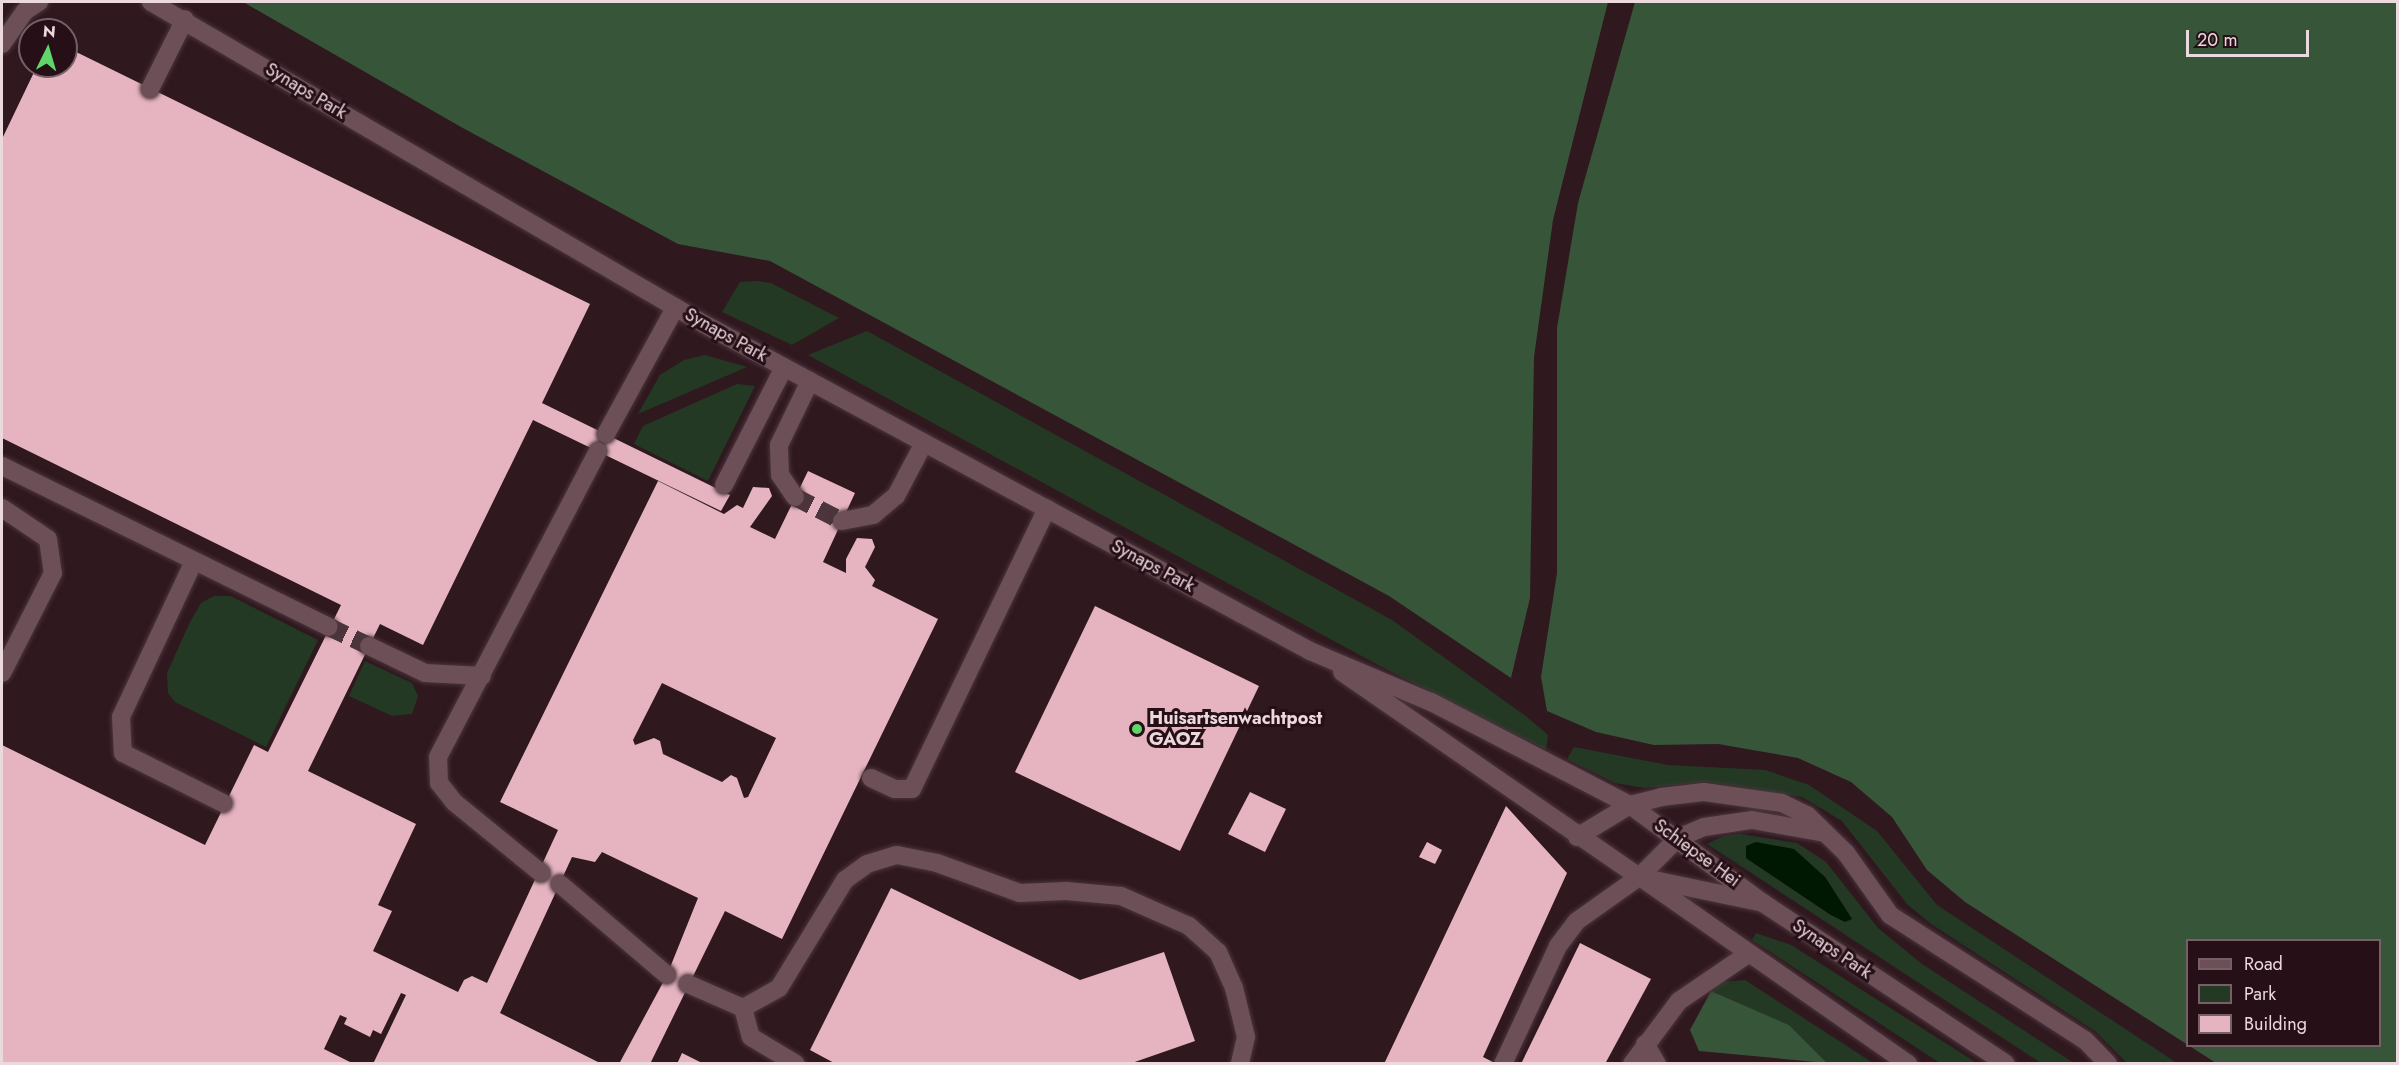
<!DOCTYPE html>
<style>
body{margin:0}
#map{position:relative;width:2399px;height:1065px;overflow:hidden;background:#30181f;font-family:Jost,sans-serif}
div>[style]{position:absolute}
.green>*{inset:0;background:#233924}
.forest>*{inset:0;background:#375538}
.water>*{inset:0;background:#001701}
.building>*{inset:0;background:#e6b4c1}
.minor-tunnel>*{height:18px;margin-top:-9px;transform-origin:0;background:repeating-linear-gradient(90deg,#4c353c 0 18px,transparent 0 27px)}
.roads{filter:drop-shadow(0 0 2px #4a363c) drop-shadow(0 0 2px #4a363c)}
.minor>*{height:18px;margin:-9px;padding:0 9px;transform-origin:9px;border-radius:9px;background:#6d4f57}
.dots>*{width:16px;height:16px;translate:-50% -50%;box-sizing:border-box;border:3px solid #260f16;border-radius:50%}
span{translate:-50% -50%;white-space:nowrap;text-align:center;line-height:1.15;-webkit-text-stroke:6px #260f16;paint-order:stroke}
.street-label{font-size:18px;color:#ebd9de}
.poi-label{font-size:18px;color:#ebd9de;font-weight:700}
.left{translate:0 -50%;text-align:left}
.frame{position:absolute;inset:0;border:3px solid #ebd9de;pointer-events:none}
.legend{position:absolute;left:2186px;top:939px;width:195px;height:108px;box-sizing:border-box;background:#260f16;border:2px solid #756066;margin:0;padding:8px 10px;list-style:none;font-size:18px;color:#ebd9de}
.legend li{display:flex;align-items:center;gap:12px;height:30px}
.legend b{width:30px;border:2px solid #756066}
.north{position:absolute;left:18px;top:18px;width:60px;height:60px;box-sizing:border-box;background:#260f16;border:2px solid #756066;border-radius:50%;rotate:5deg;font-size:16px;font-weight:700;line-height:24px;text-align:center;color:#ebd9de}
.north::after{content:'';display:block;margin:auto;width:21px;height:27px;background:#60d56b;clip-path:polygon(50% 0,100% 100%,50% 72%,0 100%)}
.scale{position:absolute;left:2186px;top:30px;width:123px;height:27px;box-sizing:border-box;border:3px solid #ebd9de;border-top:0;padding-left:8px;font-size:18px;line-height:21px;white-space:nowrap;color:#ebd9de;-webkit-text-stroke:4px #260f16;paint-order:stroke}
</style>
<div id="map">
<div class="green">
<div style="clip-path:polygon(757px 281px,771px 283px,839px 318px,792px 345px,722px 312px,740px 282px)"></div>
<div style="clip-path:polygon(867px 331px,1392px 620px,1527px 717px,1548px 735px,1546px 750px,1378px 665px,808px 355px)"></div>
<div style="clip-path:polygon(705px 355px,747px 367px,638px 414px,660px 375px,684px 360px)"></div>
<div style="clip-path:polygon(737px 384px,755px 386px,708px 481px,634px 444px,643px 426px)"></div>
<div style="clip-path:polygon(214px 596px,231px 596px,318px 640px,266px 747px,175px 702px,168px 693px,167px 673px,190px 622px,201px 603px)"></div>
<div style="clip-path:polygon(365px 661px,412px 683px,418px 696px,412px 714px,392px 716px,349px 696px)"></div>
<div style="clip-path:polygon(1574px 747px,1668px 765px,1765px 770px,1809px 785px,1877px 831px,1937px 905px,2177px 1063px,2127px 1063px,2095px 1031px,1931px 924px,1907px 904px,1842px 821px,1802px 797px,1707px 782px,1644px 788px,1615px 783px,1567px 759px)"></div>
<div style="clip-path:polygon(evenodd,1741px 834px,1797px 843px,1826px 862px,1878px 928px,1922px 964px,2074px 1063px,2041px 1063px,1707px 844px,1723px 836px,1741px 834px,1746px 847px,1825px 877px,1852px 919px,1831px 915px,1746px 858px,1746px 847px)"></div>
<div style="clip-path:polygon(1756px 933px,1791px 945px,1977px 1063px,1940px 1063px,1752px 940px)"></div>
<div style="clip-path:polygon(1745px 980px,1873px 1063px,1827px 1063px,1789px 1025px,1711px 991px,1723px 982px)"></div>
</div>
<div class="forest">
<div style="clip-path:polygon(243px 2px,1608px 2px,1553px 220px,1534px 357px,1530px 598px,1511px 678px,1389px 596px,770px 261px,678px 244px,461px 127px)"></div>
<div style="clip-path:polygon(evenodd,1635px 2px,2397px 2px,2397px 1063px,2216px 1063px,1965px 902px,1927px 870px,1892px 817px,1851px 782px,1798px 758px,1718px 744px,1654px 745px,1596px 732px,1547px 711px,1541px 677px,1557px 573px,1557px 328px,1578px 203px,1635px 2px,2188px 940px,2380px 940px,2380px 1046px,2188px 1046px,2188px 940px)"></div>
<div style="clip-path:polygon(1711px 991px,1789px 1025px,1827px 1063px,1699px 1051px,1690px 1030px)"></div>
</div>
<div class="water">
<div style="clip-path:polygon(1756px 842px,1794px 849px,1825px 877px,1852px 919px,1845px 922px,1831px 915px,1746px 858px,1746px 846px)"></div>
</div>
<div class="building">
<div style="clip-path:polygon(evenodd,66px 47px,590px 304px,542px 403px,730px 495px,721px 511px,533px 420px,423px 645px,380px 624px,308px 771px,416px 824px,378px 905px,392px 911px,373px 951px,458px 992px,464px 980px,472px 976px,487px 983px,558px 830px,500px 802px,658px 481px,724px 514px,737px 505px,743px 508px,753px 487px,769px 488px,772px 496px,750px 527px,775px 539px,808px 471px,855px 493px,823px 562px,846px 573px,846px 559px,857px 538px,872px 539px,875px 547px,865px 567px,875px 580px,872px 586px,938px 619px,782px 939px,725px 911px,650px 1064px,619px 1064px,667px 975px,698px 898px,602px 852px,595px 862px,572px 857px,500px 1013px,602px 1064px,373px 1064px,406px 995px,401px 993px,381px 1034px,373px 1030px,370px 1037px,344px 1024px,347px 1018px,340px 1015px,324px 1049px,354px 1064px,2px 1064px,2px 745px,205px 845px,254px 745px,268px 752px,341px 605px,2px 438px,2px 139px,37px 66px,66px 66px,66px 47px,662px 683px,776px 738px,748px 797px,744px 798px,737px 778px,731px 775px,722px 782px,663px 754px,660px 741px,654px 738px,635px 745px,633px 740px,662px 683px)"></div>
<div style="clip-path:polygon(1095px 606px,1259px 686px,1180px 851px,1015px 772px)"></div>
<div style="clip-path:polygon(1250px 792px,1286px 809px,1265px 852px,1228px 834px)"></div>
<div style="clip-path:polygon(1506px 806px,1567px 873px,1483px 1057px,1497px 1064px,1384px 1064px)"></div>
<div style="clip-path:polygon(1427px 842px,1442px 850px,1435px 864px,1419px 857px)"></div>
<div style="clip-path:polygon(891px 888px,1080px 980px,1164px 952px,1195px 1041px,1129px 1064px,836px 1064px,810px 1050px)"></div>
<div style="clip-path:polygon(1580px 943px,1651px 979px,1605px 1064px,1521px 1064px)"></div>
<div style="clip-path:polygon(682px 1053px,704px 1064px,677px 1064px)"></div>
</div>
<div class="minor-tunnel">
<div style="left:795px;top:497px;width:53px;rotate:27.1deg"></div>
<div style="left:329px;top:627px;width:44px;rotate:25.4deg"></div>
</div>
<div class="roads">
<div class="minor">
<div style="left:151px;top:2px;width:640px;rotate:30.21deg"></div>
<div style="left:704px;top:324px;width:689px;rotate:28.35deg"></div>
<div style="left:1310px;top:651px;width:131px;rotate:22.9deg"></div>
<div style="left:1431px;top:702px;width:224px;rotate:27.4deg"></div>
<div style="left:1630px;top:805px;width:165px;rotate:36.4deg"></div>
<div style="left:2px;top:44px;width:40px;rotate:-55.1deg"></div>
<div style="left:25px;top:11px;width:17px;rotate:-33deg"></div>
<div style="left:150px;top:89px;width:78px;rotate:-63.4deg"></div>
<div style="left:606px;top:434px;width:144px;rotate:-61.3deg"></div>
<div style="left:2px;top:466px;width:364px;rotate:26.2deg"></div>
<div style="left:724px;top:485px;width:132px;rotate:-63deg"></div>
<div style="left:795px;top:497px;width:27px;rotate:-124deg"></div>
<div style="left:780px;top:475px;width:30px;rotate:-92deg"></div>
<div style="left:779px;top:445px;width:71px;rotate:-64.2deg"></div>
<div style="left:2px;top:508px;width:55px;rotate:34deg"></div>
<div style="left:48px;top:539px;width:34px;rotate:82deg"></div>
<div style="left:53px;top:573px;width:112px;rotate:117deg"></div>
<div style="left:842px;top:521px;width:32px;rotate:-11deg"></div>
<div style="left:873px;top:515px;width:30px;rotate:-40deg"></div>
<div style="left:896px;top:496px;width:60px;rotate:-62.2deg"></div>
<div style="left:194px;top:561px;width:172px;rotate:115.1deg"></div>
<div style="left:121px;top:717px;width:36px;rotate:87deg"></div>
<div style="left:123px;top:753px;width:112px;rotate:26.6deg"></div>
<div style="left:369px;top:646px;width:62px;rotate:25.7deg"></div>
<div style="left:425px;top:673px;width:57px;rotate:3deg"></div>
<div style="left:1342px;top:672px;width:361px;rotate:34.6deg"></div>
<div style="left:1639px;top:877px;width:127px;rotate:11.8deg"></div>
<div style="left:1763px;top:903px;width:291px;rotate:33.5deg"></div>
<div style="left:871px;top:778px;width:26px;rotate:25deg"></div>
<div style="left:895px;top:789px;width:17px"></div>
<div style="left:912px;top:789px;width:311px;rotate:-64.3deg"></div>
<div style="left:1577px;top:837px;width:62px;rotate:-31.1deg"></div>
<div style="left:1630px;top:805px;width:32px;rotate:-14deg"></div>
<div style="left:1661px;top:797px;width:43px;rotate:-6.6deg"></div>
<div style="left:1704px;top:792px;width:79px;rotate:8deg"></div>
<div style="left:1782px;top:803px;width:28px;rotate:26deg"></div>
<div style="left:1807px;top:815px;width:54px;rotate:44.3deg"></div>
<div style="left:1846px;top:853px;width:76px;rotate:54.6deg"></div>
<div style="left:1890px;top:915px;width:232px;rotate:32.7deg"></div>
<div style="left:2085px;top:1040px;width:33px;rotate:46deg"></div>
<div style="left:541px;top:873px;width:112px;rotate:-140.8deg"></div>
<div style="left:454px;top:802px;width:24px;rotate:-128deg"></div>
<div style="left:439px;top:783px;width:26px;rotate:-92deg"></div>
<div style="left:438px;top:757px;width:345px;rotate:-62.4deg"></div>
<div style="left:1646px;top:881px;width:320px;rotate:34.9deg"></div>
<div style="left:560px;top:884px;width:140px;rotate:40.4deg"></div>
<div style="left:688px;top:984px;width:60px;rotate:23.6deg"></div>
<div style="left:743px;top:1008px;width:41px;rotate:-29.1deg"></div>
<div style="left:779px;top:988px;width:127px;rotate:-58.6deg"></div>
<div style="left:845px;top:880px;width:27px;rotate:-36deg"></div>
<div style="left:867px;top:864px;width:31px;rotate:-17deg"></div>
<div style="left:897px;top:855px;width:41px;rotate:11.3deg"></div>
<div style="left:937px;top:863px;width:88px;rotate:19.9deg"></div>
<div style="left:1020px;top:893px;width:46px;rotate:-2.5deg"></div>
<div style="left:1066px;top:891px;width:55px;rotate:5.2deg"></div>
<div style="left:1121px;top:896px;width:74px;rotate:23.8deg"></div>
<div style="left:1189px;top:926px;width:39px;rotate:42deg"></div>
<div style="left:1218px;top:952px;width:39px;rotate:66deg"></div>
<div style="left:1234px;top:988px;width:50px;rotate:76.2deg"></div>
<div style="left:1246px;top:1037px;width:28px;rotate:103deg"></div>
<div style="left:743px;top:1008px;width:30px;rotate:75deg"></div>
<div style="left:751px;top:1037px;width:52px;rotate:31deg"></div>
<div style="left:1645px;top:1044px;width:23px;rotate:59deg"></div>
<div style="left:1503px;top:1064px;width:130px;rotate:-65deg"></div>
<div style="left:1558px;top:946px;width:31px;rotate:-53deg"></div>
<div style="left:1577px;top:921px;width:76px;rotate:-35.4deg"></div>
<div style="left:1639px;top:877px;width:55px;rotate:-45deg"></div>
<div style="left:1678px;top:838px;width:28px;rotate:-23deg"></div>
<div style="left:1704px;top:827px;width:49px;rotate:-8.3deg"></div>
<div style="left:1752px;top:820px;width:74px;rotate:10.1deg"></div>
<div style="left:1632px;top:1064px;width:79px;rotate:-53.3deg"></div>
<div style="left:1679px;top:1001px;width:83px;rotate:-34.3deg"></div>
</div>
</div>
<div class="dots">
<div style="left:1137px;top:729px;background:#60d56b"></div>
</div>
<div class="street-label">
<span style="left:306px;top:91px;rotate:31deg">Synaps Park</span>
<span style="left:726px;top:335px;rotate:29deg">Synaps Park</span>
<span style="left:1153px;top:566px;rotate:28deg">Synaps Park</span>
<span style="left:1697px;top:853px;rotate:36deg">Schiepse Hei</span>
<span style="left:1832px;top:949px;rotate:34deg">Synaps Park</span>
</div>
<div class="poi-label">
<span class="left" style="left:1149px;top:729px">Huisartsenwachtpost<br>GAOZ</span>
</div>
<div class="frame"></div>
<ul class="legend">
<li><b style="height:8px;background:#6d4f57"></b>Road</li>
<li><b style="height:16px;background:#233924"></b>Park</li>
<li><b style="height:16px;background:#e6b4c1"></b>Building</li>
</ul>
<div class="north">N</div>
<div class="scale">20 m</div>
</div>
